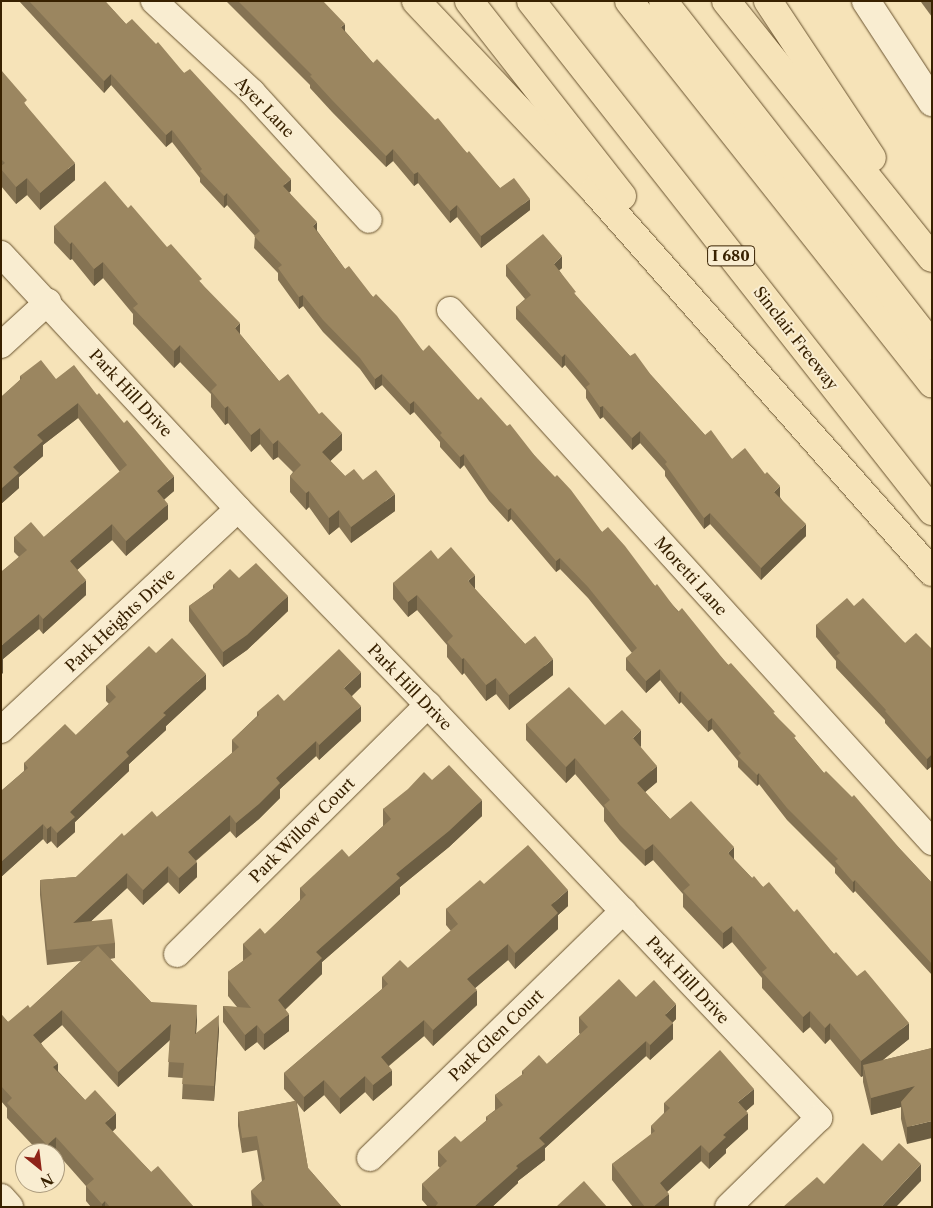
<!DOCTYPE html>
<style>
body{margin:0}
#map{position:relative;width:933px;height:1208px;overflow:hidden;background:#f6e3b8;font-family:"Libre Caslon Text",serif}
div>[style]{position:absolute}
.roads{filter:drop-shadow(0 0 1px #68522e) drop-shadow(0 0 1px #68522e)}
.minor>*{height:26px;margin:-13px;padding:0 13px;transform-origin:13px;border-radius:13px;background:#f9edd1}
.tertiary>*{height:28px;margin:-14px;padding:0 14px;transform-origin:14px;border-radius:14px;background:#f9edd1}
.secondary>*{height:28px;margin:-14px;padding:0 14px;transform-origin:14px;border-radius:14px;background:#f9edd1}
.motorway>*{height:28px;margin:-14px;padding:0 14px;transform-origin:14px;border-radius:14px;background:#f6e3b8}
.wall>*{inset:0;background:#857353}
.shaded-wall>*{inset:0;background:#6c5e43}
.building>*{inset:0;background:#9b8660}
span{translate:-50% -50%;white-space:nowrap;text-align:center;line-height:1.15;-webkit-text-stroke:4px #f9edd1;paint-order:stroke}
.shield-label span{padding:1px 4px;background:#f9edd1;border:1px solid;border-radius:4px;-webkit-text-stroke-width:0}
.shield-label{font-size:15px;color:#382100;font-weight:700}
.street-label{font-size:16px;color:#382100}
.frame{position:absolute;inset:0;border:2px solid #382100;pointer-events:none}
.north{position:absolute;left:15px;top:1143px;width:50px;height:50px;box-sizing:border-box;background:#f9edd1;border:1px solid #ac9b7d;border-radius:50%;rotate:151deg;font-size:14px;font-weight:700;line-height:20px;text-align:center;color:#382100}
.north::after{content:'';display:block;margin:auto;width:18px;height:22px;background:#8f2418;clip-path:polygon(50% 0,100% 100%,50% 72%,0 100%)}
</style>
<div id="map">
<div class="roads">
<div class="minor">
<div style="left:154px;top:1px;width:134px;rotate:42.9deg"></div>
<div style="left:252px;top:92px;width:173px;rotate:47.6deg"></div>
<div style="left:1px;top:254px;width:348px;rotate:47.1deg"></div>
<div style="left:238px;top:509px;width:273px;rotate:45.9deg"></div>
<div style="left:428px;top:705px;width:569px;rotate:46.57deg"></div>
<div style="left:819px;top:1118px;width:127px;rotate:135.6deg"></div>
<div style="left:450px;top:310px;width:718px;rotate:47.82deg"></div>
<div style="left:1px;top:345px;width:64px;rotate:-42.5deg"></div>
<div style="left:1px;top:730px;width:324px;rotate:-43deg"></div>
<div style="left:177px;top:954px;width:354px;rotate:-44.8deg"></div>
<div style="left:370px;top:1158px;width:354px;rotate:-44.3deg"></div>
</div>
<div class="tertiary">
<div style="left:866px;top:1px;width:121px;rotate:56.8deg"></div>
</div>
<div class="secondary">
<div style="left:1px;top:1198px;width:12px;rotate:48deg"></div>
</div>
<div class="motorway">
<div style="left:416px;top:1px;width:260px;rotate:46.7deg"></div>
<div style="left:594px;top:190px;width:510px;rotate:48.5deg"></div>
<div style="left:469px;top:1px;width:248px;rotate:51.9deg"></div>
<div style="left:531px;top:1px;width:649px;rotate:51.82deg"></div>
<div style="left:629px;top:1px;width:488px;rotate:51.6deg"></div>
<div style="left:663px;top:1px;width:437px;rotate:52deg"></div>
<div style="left:726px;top:1px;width:329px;rotate:51.3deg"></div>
<div style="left:768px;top:1px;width:188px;rotate:56.5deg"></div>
</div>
</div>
<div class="wall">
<div style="clip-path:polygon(19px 1px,105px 1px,126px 24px,184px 73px,291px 191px,289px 192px,345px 269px,373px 297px,423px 351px,478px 400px,535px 456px,602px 532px,655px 586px,775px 715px,824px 773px,901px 850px,932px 883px,932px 975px,855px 891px,853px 893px,835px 873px,835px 868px,787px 820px,759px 784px,757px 786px,738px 767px,738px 761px,712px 729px,708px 732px,681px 702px,679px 704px,660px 680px,646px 693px,626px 670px,626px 658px,632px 653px,588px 598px,560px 569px,556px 572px,511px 519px,508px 522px,489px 501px,464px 465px,460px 469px,440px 447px,440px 442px,414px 412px,410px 415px,382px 385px,375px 390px,360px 369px,323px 332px,303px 306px,299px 309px,278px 280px,278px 273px,254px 248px,255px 236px,227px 205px,224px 208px,200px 182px,200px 178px,172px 142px,166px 147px,111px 85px,104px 93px)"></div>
<div style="clip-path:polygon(226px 1px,317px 1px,345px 31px,373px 63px,467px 153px,500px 188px,530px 210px,481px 248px,457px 217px,450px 223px,418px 183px,414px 186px,393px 161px,386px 167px,332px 112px,310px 88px,310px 85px)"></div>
<div style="clip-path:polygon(921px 1px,932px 1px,932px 17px,921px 2px)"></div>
<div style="clip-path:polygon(1px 70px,27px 107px,75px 180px,40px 210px,27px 195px,16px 204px,1px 186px)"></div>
<div style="clip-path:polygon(128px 208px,202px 284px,240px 334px,279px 381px,342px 450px,330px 461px,345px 476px,363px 480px,395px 511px,351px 543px,339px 527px,329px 535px,309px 507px,306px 510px,290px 492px,290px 476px,293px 472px,278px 457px,273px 460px,260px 444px,251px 452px,228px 423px,225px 425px,211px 407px,211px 394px,180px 362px,174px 368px,133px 324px,133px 314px,103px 278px,94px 286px,72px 259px,70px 260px,54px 243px,54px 226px)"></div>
<div style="clip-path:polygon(506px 265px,562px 268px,559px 270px,576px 296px,630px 356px,651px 375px,705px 435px,732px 459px,780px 497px,806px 536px,761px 580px,710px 524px,704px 529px,665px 476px,665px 471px,640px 443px,632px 450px,603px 417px,600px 419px,586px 398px,586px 390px,565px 365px,562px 368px,516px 319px,516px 307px,525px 299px,506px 276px)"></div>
<div style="clip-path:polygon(20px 376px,56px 379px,97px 395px,174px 491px,164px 499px,168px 519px,126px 556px,112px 540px,77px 570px,86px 595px,43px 634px,39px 629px,3px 659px,3px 673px,1px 572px,19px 557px,14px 552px,14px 537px,44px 537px,120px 472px,78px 418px,43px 445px,43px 456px,19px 477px,19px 488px,1px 504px,1px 397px,20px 380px)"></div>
<div style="clip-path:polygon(438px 559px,475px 589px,525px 644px,553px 675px,509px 710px,496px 694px,486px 701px,464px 673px,462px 675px,447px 657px,447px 645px,417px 610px,408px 617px,393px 599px,393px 583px)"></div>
<div style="clip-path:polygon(239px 578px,288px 611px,247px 650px,223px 667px,189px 621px,189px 606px,213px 589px,213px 585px)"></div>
<div style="clip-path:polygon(854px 606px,905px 643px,932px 649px,932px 766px,927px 770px,885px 723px,885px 720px,836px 668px,836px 661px,816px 637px,816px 625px)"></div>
<div style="clip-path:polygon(156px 653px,206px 689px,166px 726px,166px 730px,129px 764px,129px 771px,75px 822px,75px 832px,57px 848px,51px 841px,47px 844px,43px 839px,1px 877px,1px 791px,24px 771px,24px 763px,76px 735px,109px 704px,106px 701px,106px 686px)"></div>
<div style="clip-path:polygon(361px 687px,352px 696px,361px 721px,319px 760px,316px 756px,280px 789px,280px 798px,259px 819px,236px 838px,230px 831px,196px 861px,197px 877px,179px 894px,168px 882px,143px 905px,127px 888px,91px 921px,115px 943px,115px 958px,110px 959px,151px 1002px,197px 1020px,196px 1033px,219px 1030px,214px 1101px,182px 1099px,183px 1078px,168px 1077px,170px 1040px,118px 1087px,62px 1025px,41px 1043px,58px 1071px,85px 1100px,116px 1128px,112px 1132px,151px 1172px,194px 1207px,91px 1207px,86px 1201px,86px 1186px,56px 1152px,55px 1153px,40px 1153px,7px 1118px,7px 1108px,1px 1101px,1px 1014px,8px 1022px,30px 1008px,81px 961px,47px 965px,40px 895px,40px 880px,76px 877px,124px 836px,157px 817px,232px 753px,232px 740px,257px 716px,257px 712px,284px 701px)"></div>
<div style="clip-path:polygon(526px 724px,605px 725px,641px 746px,640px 747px,657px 782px,645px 792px,670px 819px,734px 859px,752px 878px,794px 912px,834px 954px,909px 1039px,883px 1060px,932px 1048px,907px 1144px,901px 1119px,901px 1107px,871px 1115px,863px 1082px,863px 1076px,861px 1077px,830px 1039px,825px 1044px,810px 1027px,803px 1033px,762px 988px,762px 978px,732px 942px,723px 949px,683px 907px,683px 894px,653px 860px,645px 866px,620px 841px,604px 821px,604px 808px,575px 774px,566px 783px,526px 740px)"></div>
<div style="clip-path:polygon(432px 780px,482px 816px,449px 847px,400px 887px,400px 894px,322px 962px,322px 974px,285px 1010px,289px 1031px,264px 1050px,257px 1042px,245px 1051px,223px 1022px,223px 1006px,237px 1007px,228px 996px,228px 972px,243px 961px,243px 944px,265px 934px,300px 900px,300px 888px,349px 857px,383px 826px,383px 809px)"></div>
<div style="clip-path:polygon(484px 884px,568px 906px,558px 915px,558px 929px,515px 969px,508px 960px,475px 988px,477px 1005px,433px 1046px,424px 1036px,389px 1066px,392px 1085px,373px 1101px,365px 1092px,340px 1114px,324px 1095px,304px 1112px,297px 1103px,308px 1168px,342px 1207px,252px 1207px,251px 1191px,262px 1181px,257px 1150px,242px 1153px,238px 1126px,238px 1112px,295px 1101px,284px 1089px,284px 1073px,382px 989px,382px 977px,408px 968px,451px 931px,446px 925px,446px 909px)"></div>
<div style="clip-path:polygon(636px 997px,676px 1019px,672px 1023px,673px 1039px,650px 1060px,646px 1056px,545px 1148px,545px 1160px,518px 1181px,518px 1183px,492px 1207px,428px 1207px,422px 1200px,422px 1184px,440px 1168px,438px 1166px,438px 1151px,461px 1142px,486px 1121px,486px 1117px,495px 1110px,495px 1095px,522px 1075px,522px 1071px,547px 1064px,580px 1034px,579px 1033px,579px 1017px)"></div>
<div style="clip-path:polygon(664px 1103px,754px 1104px,746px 1111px,748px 1129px,726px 1149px,726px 1153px,709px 1169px,701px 1161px,667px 1192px,669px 1207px,633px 1207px,612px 1180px,612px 1164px,651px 1135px,651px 1126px,664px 1113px)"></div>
</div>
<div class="shaded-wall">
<div style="clip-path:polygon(345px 24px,345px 36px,341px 27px)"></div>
<div style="clip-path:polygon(111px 74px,111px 85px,104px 93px,104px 81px)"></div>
<div style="clip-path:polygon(172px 130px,172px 142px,166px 147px,166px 135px)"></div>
<div style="clip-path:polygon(393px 149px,393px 161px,386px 167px,386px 156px)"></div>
<div style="clip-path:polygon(75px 163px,75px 180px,40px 210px,40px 193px)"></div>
<div style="clip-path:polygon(418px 172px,418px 183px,414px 186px,414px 174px)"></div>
<div style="clip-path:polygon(27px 178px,27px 195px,16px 204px,16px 187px)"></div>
<div style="clip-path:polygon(291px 179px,291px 191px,283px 198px,283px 186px)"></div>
<div style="clip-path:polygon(227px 193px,227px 205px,224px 208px,224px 196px)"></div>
<div style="clip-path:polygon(530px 199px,530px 210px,481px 248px,481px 236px)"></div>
<div style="clip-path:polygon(457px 205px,457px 217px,450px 223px,450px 211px)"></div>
<div style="clip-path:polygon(317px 222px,317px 234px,313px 226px)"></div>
<div style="clip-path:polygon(72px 242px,72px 259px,70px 260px,70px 244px)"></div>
<div style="clip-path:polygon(562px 256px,562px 268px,554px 275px,554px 264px)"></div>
<div style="clip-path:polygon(103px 262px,103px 278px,94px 286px,94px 269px)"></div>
<div style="clip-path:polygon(303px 295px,303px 306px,299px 309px,299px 297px)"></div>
<div style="clip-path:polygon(240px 323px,240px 340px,235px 328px)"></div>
<div style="clip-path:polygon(180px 345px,180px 362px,174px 368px,174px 351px)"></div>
<div style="clip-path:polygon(565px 354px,565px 365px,562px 368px,562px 357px)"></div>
<div style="clip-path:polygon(382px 374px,382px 385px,375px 390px,375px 379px)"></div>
<div style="clip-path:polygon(414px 401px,414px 412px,410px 415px,410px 404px)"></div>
<div style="clip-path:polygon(78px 403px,78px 418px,43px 445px,43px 456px,19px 477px,19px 488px,1px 504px,1px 489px,13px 467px,37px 435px)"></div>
<div style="clip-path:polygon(228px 406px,228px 423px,225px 425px,225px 408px)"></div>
<div style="clip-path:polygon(603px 406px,603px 417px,600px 419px,600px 407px)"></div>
<div style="clip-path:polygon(260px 428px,260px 444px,251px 452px,251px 435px)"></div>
<div style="clip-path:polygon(640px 431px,640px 443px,632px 450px,632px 438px)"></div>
<div style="clip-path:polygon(342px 433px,342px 450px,322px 469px,322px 452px)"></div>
<div style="clip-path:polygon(278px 440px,278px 457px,273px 460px,273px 444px)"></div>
<div style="clip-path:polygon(464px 454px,464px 465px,460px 469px,460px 457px)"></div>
<div style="clip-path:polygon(174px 476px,174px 491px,157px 506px,157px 491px)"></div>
<div style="clip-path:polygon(780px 486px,780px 497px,774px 503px,774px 492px)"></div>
<div style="clip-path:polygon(309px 491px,309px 507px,306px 510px,306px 493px)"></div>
<div style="clip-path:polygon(395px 494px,395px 511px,351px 543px,351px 527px)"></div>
<div style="clip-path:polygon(168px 504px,168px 519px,126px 556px,126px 541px)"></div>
<div style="clip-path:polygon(511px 508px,511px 519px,508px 522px,508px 510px)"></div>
<div style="clip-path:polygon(339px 510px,339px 527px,329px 535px,329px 518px)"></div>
<div style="clip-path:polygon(710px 513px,710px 524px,704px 529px,704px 518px)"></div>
<div style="clip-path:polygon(112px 524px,112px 540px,70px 576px,70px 561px)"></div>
<div style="clip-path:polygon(806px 524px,806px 536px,761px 580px,761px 568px)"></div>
<div style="clip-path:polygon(560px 558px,560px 569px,556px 572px,556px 561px)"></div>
<div style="clip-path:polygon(475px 575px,475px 590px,468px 581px)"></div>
<div style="clip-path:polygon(86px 580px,86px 595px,43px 634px,43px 619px)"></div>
<div style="clip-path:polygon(417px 595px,417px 610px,408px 617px,408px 602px)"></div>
<div style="clip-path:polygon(288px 596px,288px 611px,247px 650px,223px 667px,223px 652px)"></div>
<div style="clip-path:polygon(39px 614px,39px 629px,3px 659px,3px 673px,1px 675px,1px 646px)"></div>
<div style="clip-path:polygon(464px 658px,464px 673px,462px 675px,462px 659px)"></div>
<div style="clip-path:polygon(553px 659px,553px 675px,509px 710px,509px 695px)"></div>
<div style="clip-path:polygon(660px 669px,660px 680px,646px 693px,646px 681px)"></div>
<div style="clip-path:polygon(361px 672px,361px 687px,344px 703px,344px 688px)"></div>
<div style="clip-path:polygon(206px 674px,206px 689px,166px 726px,166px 730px,129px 764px,129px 771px,75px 822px,75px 832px,57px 848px,57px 833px,70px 812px,126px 752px,163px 713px)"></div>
<div style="clip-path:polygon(496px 678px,496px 694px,486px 701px,486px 685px)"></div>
<div style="clip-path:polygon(681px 691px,681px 702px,679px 704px,679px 693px)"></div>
<div style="clip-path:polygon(361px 706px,361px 721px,319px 760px,319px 745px)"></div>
<div style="clip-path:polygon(712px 718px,712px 729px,708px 732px,708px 721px)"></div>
<div style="clip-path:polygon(641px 730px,641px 746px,633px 754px,633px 738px)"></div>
<div style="clip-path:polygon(316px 741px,316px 756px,280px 789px,280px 798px,259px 819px,236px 838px,236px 823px,276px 778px)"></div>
<div style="clip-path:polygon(932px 754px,932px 766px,927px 770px,927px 759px)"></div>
<div style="clip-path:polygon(575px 758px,575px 774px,566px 783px,566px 767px)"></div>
<div style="clip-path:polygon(657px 766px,657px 782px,637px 799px,637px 783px)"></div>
<div style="clip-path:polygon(759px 773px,759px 784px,757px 786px,757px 775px)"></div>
<div style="clip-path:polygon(482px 800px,482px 816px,449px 847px,400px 887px,400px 894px,322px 962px,322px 974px,278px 1016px,278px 1000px,316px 952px,396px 874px)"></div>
<div style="clip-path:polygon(230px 815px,230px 831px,188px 867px,188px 852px)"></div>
<div style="clip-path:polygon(43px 824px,43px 839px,1px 877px,1px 862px)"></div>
<div style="clip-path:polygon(51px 826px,51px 841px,47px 844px,47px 829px)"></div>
<div style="clip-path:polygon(653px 844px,653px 860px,645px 866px,645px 850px)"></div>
<div style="clip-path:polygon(734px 847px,734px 863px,728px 853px)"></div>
<div style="clip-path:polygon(197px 862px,197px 877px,179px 894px,179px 878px)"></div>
<div style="clip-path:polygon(168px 866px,168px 882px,143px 905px,143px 890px)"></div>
<div style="clip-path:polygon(127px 873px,127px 888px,73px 938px,73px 923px)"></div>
<div style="clip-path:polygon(855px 880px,855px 891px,853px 893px,853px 882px)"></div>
<div style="clip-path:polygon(568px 890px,568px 906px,558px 915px,558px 929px,515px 969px,515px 953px,551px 905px)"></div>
<div style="clip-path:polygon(732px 926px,732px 942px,723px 949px,723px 933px)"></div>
<div style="clip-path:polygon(508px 944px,508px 960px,467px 995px,467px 979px)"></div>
<div style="clip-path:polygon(477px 990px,477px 1005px,433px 1046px,433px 1030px)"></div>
<div style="clip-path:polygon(676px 1004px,676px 1019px,665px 1030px,665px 1015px)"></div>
<div style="clip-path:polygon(197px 1005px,197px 1020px,195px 1049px,195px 1034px)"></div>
<div style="clip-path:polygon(62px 1010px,62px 1025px,33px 1050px,33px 1035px)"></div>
<div style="clip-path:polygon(810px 1011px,810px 1027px,803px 1033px,803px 1017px)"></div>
<div style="clip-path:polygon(289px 1014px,289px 1031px,264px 1050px,264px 1034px)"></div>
<div style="clip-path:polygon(219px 1015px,219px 1030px,214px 1101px,214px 1086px)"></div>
<div style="clip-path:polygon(424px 1020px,424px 1036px,381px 1072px,381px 1057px)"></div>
<div style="clip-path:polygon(673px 1023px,673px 1039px,650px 1060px,650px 1045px)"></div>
<div style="clip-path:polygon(830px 1023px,830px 1039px,825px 1044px,825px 1028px)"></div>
<div style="clip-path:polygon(909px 1023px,909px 1039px,865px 1074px,863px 1065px,863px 1076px,861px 1077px,861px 1061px)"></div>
<div style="clip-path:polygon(171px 1024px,171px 1039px,118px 1087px,118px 1072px)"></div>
<div style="clip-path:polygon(257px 1025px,257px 1042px,245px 1051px,245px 1035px)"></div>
<div style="clip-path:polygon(646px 1041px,646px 1056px,545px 1148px,545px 1160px,518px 1181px,518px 1183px,492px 1207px,474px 1207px,516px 1166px,539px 1138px)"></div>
<div style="clip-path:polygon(58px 1063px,58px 1078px,53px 1067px)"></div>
<div style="clip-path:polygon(392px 1070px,392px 1085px,373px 1101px,373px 1085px)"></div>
<div style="clip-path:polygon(365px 1076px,365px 1092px,340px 1114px,340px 1098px)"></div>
<div style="clip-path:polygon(324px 1080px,324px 1095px,304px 1112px,304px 1097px)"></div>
<div style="clip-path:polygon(915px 1086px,901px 1102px,901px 1107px,871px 1115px,871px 1098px)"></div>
<div style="clip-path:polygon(754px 1089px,754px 1104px,738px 1118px,738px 1102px)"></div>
<div style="clip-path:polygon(116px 1113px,116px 1128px,105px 1139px,105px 1123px)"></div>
<div style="clip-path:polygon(748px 1113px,748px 1129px,726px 1149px,726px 1153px,709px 1169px,709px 1153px,723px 1135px)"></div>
<div style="clip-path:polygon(932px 1121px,932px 1138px,907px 1144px,907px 1127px)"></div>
<div style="clip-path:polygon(56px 1137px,56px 1152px,55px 1153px,47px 1153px,47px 1145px)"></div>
<div style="clip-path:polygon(701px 1145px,701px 1161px,660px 1198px,660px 1183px)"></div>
<div style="clip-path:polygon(921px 1164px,921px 1181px,896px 1207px,881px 1207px)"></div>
<div style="clip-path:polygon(669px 1194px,669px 1207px,653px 1207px)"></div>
<div style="clip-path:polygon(105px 1201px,105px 1207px,102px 1207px,102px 1204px)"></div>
</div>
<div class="building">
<div style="clip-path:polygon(29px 1px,105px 1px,126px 24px,132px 19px,156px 44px,158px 42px,184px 73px,190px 69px,291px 179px,283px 186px,317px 222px,313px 226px,345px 269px,349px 266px,373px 297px,376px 294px,397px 316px,423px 351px,429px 345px,478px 400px,481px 397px,507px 426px,510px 424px,535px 456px,555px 477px,557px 475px,571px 490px,602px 532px,608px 527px,625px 546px,655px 586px,657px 584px,678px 612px,682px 608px,728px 665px,731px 663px,775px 712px,773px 713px,796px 736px,794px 738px,824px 773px,826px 771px,852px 797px,854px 795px,901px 850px,932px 883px,932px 964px,855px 880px,853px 882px,835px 861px,838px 859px,787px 808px,759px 773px,757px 775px,738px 756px,741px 753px,712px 718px,708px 721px,681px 691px,679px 693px,660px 669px,646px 681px,626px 658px,637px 648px,588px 587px,560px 558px,556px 561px,511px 508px,508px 510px,489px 490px,464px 454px,460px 457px,440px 435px,442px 433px,414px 401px,410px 404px,382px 374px,375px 379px,360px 358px,323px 320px,303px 295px,299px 297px,278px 268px,282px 265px,254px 236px,260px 231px,227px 193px,224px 196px,200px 171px,202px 169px,172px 130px,166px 135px,111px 74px,104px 81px)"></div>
<div style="clip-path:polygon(238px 1px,323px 1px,345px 24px,341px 27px,373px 63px,377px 59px,435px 120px,438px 118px,467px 153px,469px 151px,500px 188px,514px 178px,530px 199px,481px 236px,457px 205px,450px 211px,418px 172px,414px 174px,393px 149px,386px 156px,332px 100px,310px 76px,312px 75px)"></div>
<div style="clip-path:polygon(1px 70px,27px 100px,24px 103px,75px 163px,40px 193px,27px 178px,16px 187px,1px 169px,1px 166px,5px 163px,1px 159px)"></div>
<div style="clip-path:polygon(105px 181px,128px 208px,131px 205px,167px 247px,171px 244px,202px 279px,199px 281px,240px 323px,235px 328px,279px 381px,288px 374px,319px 414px,322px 412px,342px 433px,322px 452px,345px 476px,354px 469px,363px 480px,376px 470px,395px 494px,351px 527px,339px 510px,329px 518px,309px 491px,306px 493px,290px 476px,301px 465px,278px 440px,273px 444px,260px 428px,251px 435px,228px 406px,225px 408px,211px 391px,217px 385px,180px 345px,174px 351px,133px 308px,138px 304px,103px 262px,94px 269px,72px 242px,70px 244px,54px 226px)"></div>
<div style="clip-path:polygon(543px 234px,562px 256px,554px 264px,576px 292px,574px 293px,630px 356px,635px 353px,651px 375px,705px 435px,711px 430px,732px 459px,745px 448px,765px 474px,767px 472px,780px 486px,774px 492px,806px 524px,761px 568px,710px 513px,704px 518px,665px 464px,667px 462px,640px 431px,632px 438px,603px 406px,600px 407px,586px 387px,590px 384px,565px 354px,562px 357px,516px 307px,531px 295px,506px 265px)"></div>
<div style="clip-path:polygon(41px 360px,56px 379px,74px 365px,97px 395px,99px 393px,124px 423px,127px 420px,174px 476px,157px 491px,168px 504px,126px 541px,112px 524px,70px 561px,86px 580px,43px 619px,39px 614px,1px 646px,1px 572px,27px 550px,14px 537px,31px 522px,44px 537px,127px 465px,78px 403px,37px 435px,43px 441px,13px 467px,19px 473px,1px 489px,1px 412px,2px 411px,1px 409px,1px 397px,22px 378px,20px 376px)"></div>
<div style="clip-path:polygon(451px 547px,475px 575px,468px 581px,525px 644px,535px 636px,553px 659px,509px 695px,496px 678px,486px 685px,464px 658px,462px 659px,447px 642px,453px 636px,417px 595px,408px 602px,393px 583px,431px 550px,438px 559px)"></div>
<div style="clip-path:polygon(256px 563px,288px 596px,247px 635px,223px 652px,189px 606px,215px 587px,213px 585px,230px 569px,239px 578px)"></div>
<div style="clip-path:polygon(847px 598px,854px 606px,863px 598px,905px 643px,916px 633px,932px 649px,932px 754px,927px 759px,885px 711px,886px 710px,836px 656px,840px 653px,816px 625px)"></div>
<div style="clip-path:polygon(172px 638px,206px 674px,163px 713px,166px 715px,126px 752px,129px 756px,70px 812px,75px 817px,57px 833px,51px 826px,47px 829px,43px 824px,1px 862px,1px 791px,28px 768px,24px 763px,65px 724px,76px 735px,116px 697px,106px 686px,149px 646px,156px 653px)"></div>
<div style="clip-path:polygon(339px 649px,361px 672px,344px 688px,361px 706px,319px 745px,316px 741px,276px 778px,280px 783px,259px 804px,236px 823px,230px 815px,188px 852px,197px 862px,179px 878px,168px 866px,143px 890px,127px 873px,73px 923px,112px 919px,115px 943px,47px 950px,40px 880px,76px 877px,122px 833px,124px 836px,152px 811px,157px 817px,239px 747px,232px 740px,259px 715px,257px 712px,278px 694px,284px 701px)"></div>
<div style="clip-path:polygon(569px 687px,605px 725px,622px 710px,641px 730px,633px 738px,657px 766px,637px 783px,670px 819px,691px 801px,734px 847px,728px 853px,752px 878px,754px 876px,763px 887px,769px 882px,794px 912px,797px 909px,834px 954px,836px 952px,857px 976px,865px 970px,909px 1023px,861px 1061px,830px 1023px,825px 1028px,810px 1011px,803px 1017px,762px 972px,767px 968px,732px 926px,723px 933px,683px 891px,690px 885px,653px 844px,645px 850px,620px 825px,604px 805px,610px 800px,575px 758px,566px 767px,526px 724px)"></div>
<div style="clip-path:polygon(449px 765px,482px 800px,449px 831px,396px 874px,400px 878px,316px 952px,322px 958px,278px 1000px,289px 1014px,264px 1034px,257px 1025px,245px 1035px,223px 1006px,251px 1008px,228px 979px,228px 972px,252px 954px,243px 944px,260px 928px,265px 934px,306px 895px,300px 888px,342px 849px,349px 857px,391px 819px,383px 809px,408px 789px,424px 772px,432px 780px)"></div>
<div style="clip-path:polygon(528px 845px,568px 890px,551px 905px,558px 913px,515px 953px,508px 944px,467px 979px,477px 990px,433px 1030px,424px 1020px,381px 1057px,392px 1070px,373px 1085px,365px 1076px,340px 1098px,324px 1080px,304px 1097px,284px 1073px,388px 984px,382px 977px,400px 960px,408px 968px,458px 924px,446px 909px,480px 880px,484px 884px)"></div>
<div style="clip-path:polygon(98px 946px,151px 1002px,197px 1005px,195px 1034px,219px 1015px,214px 1086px,182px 1084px,184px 1063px,168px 1062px,171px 1024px,118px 1072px,62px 1010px,33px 1035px,58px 1063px,53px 1067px,85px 1100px,95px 1090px,116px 1113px,105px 1123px,151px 1172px,158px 1166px,194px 1207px,110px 1207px,105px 1201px,102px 1204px,86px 1186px,94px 1179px,56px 1137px,47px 1145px,7px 1103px,12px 1098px,1px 1086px,1px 1014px,8px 1022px,28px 1005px,30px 1008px)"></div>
<div style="clip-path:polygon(619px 979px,636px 997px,654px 980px,676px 1004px,665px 1015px,673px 1023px,650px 1045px,646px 1041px,539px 1138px,545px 1144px,516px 1166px,518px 1168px,474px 1207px,435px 1207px,438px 1203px,422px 1184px,447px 1161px,438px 1151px,455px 1136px,461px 1142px,488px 1119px,486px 1117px,503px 1105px,495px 1095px,524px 1073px,522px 1071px,539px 1055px,547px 1064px,588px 1027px,579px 1017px)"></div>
<div style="clip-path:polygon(932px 1048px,932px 1121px,907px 1127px,901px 1102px,915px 1086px,871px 1098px,863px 1065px)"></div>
<div style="clip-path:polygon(720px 1050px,754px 1089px,738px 1102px,748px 1113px,723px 1135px,726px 1137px,709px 1153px,701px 1145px,660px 1183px,669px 1194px,653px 1207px,645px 1207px,612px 1164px,655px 1131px,651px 1126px,670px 1108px,664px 1103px)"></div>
<div style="clip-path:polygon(296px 1101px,308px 1168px,342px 1207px,265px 1207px,251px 1191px,265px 1179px,257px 1136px,242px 1138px,238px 1112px)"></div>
<div style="clip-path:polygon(863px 1143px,882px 1161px,899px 1143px,921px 1164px,881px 1207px,783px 1207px,817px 1177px,824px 1184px)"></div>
<div style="clip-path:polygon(584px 1181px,607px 1207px,556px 1207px)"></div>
</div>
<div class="shield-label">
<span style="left:731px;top:256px">I 680</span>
</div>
<div class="street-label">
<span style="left:265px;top:107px;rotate:46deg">Ayer Lane</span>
<span style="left:796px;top:338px;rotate:52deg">Sinclair Freeway</span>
<span style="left:131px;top:393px;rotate:47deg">Park Hill Drive</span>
<span style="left:691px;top:576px;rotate:48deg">Moretti Lane</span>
<span style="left:120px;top:620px;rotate:-43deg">Park Heights Drive</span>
<span style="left:410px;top:687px;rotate:46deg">Park Hill Drive</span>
<span style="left:302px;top:830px;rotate:-45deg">Park Willow Court</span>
<span style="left:688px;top:980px;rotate:47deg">Park Hill Drive</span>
<span style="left:496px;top:1035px;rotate:-44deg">Park Glen Court</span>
</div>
<div class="frame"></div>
<div class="north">N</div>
</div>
